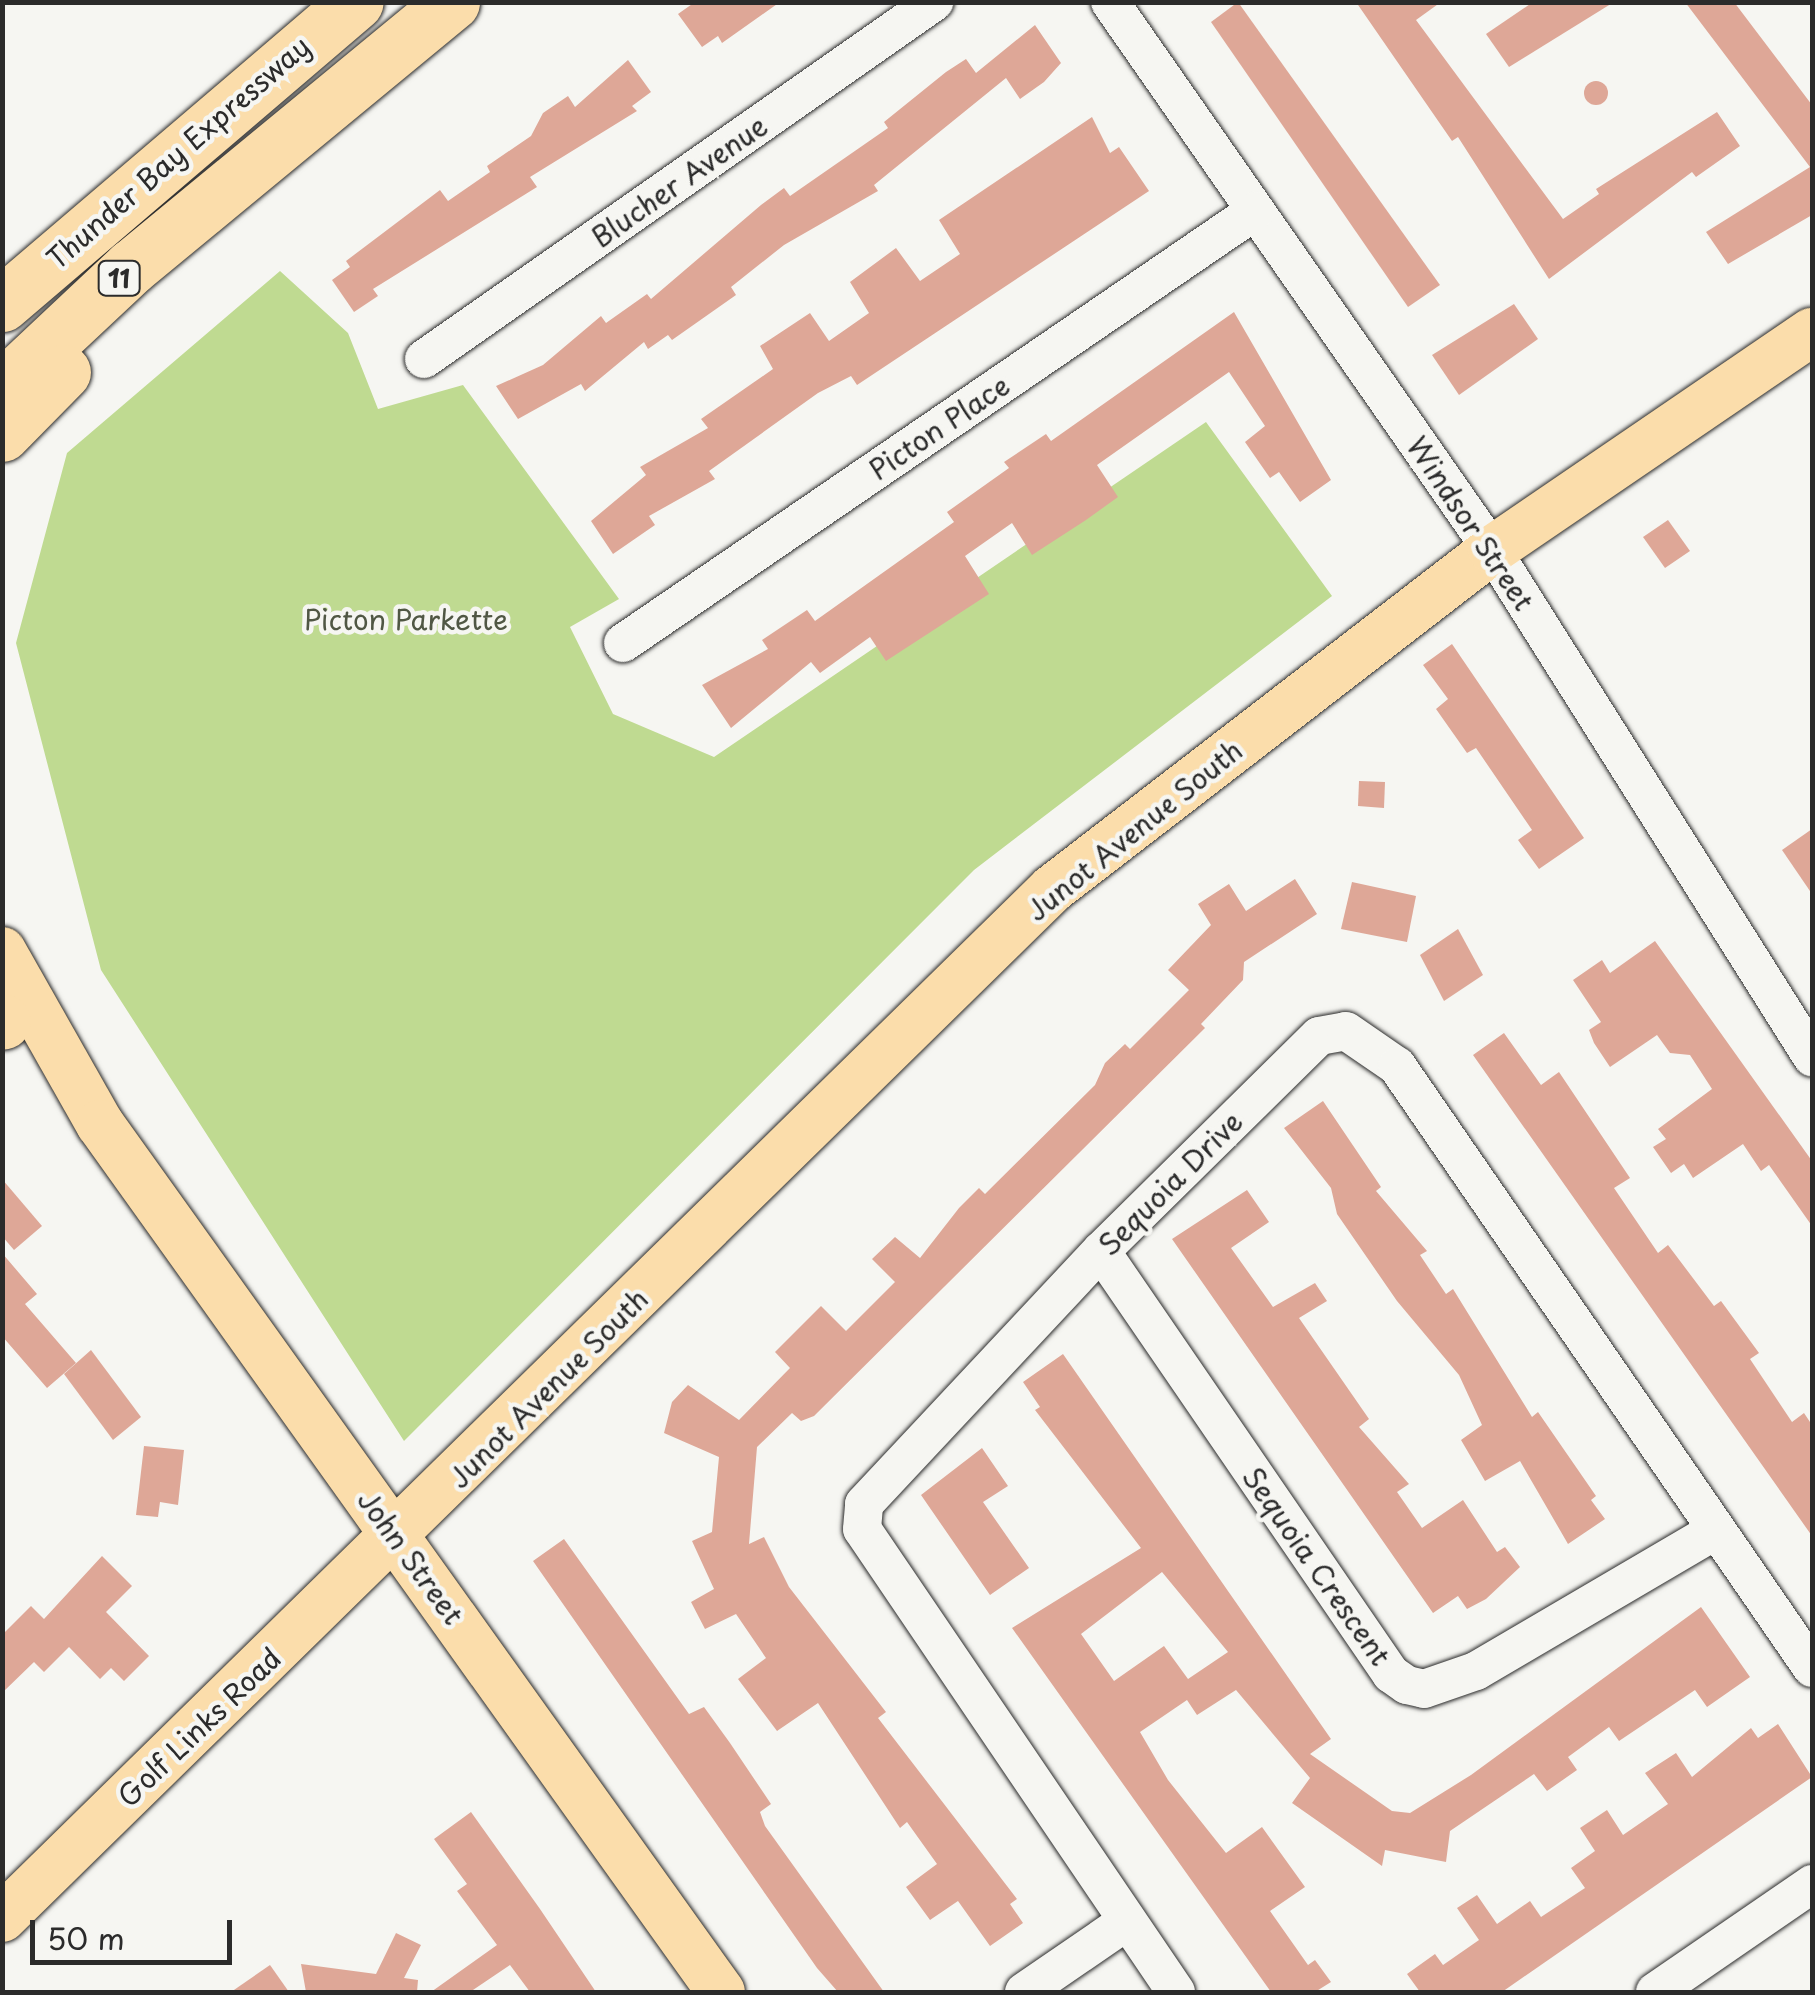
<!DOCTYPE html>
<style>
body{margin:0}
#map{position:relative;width:1815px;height:1995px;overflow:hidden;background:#f6f6f2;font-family:"Playpen Sans",sans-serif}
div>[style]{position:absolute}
.green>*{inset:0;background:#bfda91}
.building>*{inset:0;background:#dea797}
.round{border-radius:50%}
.roads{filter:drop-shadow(0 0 2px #2b2b2b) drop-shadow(0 0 2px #2b2b2b)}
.minor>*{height:38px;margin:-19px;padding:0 19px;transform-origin:19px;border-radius:19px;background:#f6f6f2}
.major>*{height:48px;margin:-24px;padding:0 24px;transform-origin:24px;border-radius:24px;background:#fbddab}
.highway>*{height:55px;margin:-27.5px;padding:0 27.5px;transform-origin:27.5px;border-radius:27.5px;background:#fbddab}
span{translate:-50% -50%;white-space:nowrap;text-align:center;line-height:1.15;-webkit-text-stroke:9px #f6f6f2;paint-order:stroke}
.shield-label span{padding:2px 8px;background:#f6f6f2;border:2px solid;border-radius:8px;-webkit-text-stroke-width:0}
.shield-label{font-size:25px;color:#2b2b2b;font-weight:700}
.street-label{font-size:28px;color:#2b2b2b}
.park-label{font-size:28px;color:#505744}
.frame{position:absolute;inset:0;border:5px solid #2b2b2b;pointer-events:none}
.scale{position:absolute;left:30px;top:1920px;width:202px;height:45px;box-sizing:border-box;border:5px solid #2b2b2b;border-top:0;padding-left:12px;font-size:30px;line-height:35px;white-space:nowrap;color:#2b2b2b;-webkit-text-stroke:8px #f6f6f2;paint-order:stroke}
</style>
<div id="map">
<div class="green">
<div style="clip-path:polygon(280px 271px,348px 333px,378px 409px,463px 385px,619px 599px,570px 627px,613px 714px,714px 757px,1206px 422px,1332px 596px,974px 870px,404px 1441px,101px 970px,16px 643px,67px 453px)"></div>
</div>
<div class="building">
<div style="clip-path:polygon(695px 2px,780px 2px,722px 43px,718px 36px,702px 47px,678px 14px)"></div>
<div style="clip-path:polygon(1238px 2px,1440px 285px,1408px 307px,1211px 22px)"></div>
<div style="clip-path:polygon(1356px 2px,1441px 2px,1416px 20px,1563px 219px,1599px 194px,1596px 189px,1717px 112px,1740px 146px,1696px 177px,1692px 172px,1549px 279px,1458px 137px,1452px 141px)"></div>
<div style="clip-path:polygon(1533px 2px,1614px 2px,1509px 67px,1486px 34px)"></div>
<div style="clip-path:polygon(1685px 2px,1734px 2px,1812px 105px,1812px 215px,1728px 264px,1706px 232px,1810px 167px)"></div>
<div style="clip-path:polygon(1035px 25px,1061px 63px,1044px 82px,1020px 99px,1006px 78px,874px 185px,878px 191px,784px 245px,731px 287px,736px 295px,672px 340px,668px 335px,648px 349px,644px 342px,585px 391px,581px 384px,518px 419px,496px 386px,543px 365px,601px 316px,606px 323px,647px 294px,651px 299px,761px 205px,784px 188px,790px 196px,888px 128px,884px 122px,946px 72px,966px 59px,976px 73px)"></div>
<div style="clip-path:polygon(628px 60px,651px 92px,632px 106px,637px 111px,530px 177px,537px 187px,373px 289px,378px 296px,354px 312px,332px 280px,350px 267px,346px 261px,440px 190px,448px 201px,490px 172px,487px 166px,531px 136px,543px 113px,568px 96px,575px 107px)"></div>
<div class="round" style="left:1584px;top:81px;width:24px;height:24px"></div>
<div style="clip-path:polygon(1092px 117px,1110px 153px,1119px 147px,1149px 191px,857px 385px,851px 376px,818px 393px,709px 471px,715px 479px,649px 516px,655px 525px,613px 554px,591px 521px,646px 475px,640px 467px,708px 428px,701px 419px,773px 369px,760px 346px,810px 313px,829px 341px,869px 313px,850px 282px,896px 248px,920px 281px,960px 254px,939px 220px)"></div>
<div style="clip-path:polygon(1514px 304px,1538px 339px,1459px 395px,1432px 355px)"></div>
<div style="clip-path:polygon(1234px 312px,1331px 480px,1300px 502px,1279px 472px,1270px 478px,1245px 442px,1265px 426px,1229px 372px,1097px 465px,1118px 497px,1086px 520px,1032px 555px,1012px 523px,965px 556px,989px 594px,886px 661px,870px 637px,820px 673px,811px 662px,731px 728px,702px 685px,768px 649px,762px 640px,807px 610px,815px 621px,954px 522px,947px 512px,1009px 468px,1004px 462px,1046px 434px,1051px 441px)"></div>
<div style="clip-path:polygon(1668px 520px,1690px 551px,1665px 568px,1643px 537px)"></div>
<div style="clip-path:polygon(1452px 644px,1584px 838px,1539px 869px,1518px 840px,1532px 830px,1476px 748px,1467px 753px,1436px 709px,1448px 699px,1423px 665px)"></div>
<div style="clip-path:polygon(1359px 781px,1385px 782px,1384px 808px,1358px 806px)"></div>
<div style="clip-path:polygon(1812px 829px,1812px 894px,1782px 850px)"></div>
<div style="clip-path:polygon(1295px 879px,1317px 914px,1244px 962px,1243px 980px,1201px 1024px,1205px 1028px,814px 1416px,801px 1421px,792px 1413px,757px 1447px,749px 1544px,764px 1537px,789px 1587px,886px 1712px,878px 1718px,1017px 1899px,1010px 1904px,1023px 1923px,990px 1946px,958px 1901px,930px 1920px,906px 1887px,937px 1864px,907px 1822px,900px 1828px,818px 1703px,777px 1731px,738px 1679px,766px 1658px,736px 1614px,705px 1629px,691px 1602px,714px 1589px,692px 1541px,712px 1532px,719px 1457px,664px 1433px,672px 1402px,688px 1385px,739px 1420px,790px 1368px,775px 1352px,821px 1306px,846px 1331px,895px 1282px,872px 1259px,895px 1237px,920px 1258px,959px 1208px,979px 1188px,985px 1194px,1095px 1085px,1105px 1063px,1125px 1044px,1130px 1049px,1189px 990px,1168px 970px,1211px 925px,1198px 904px,1229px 884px,1246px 911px)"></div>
<div style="clip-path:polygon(1352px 882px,1416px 896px,1407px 942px,1341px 929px)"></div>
<div style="clip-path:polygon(1458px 929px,1483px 975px,1444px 1001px,1420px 955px)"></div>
<div style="clip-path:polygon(1655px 941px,1812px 1161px,1812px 1226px,1769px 1165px,1761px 1171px,1743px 1144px,1693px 1178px,1684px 1164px,1671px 1173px,1653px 1147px,1666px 1139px,1658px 1129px,1712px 1089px,1690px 1055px,1670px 1053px,1657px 1035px,1610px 1067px,1594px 1043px,1589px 1030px,1601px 1022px,1573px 980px,1602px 960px,1610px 973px)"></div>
<div style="clip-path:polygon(1504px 1033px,1541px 1085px,1559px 1072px,1630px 1178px,1614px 1188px,1658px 1253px,1668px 1245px,1714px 1306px,1721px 1301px,1759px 1353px,1750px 1359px,1792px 1422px,1804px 1413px,1812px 1425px,1812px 1536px,1473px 1055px)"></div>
<div style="clip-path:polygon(1323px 1101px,1381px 1187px,1376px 1191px,1427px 1251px,1420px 1255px,1446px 1294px,1453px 1289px,1532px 1417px,1538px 1412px,1596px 1496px,1591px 1500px,1605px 1519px,1568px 1544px,1520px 1461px,1485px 1481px,1461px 1440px,1482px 1425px,1459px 1375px,1397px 1301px,1337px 1214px,1331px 1188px,1284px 1128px)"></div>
<div style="clip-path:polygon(2px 1179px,42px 1226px,14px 1250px,2px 1236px)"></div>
<div style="clip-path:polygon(1247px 1190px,1269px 1222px,1231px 1248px,1273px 1307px,1315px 1283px,1327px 1301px,1299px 1318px,1369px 1419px,1359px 1427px,1409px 1484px,1397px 1492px,1422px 1528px,1463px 1500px,1497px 1552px,1505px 1547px,1520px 1567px,1486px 1599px,1467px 1609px,1458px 1596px,1433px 1613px,1172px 1239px)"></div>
<div style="clip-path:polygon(2px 1253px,37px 1294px,25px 1304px,76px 1363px,47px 1388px,2px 1336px)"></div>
<div style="clip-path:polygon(91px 1350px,141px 1417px,113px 1440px,64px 1374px)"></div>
<div style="clip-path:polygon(evenodd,1063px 1354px,1331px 1739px,1310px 1754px,1392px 1811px,1410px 1813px,1471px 1775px,1701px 1607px,1750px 1677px,1707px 1707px,1695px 1690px,1619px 1741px,1609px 1727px,1568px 1757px,1577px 1770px,1547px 1791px,1534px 1774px,1450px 1831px,1446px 1862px,1385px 1850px,1382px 1866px,1292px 1803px,1310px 1778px,1236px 1690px,1197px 1715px,1187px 1700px,1140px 1732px,1168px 1780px,1226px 1853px,1262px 1827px,1305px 1887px,1270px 1911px,1308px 1965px,1315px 1960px,1331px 1982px,1315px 1992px,1271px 1992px,1012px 1628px,1141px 1548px,1035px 1410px,1040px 1407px,1023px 1382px,1063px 1354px,1162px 1572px,1228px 1652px,1188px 1679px,1164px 1646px,1114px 1681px,1081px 1634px,1162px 1572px)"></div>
<div style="clip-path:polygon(144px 1446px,184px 1450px,178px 1505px,160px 1502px,158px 1517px,136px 1515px)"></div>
<div style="clip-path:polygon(982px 1448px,1008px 1486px,983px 1502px,1029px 1568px,990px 1595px,921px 1495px)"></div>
<div style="clip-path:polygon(564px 1539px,689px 1714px,704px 1707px,730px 1743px,771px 1804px,760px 1812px,765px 1826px,884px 1992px,838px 1992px,817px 1968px,533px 1561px)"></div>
<div style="clip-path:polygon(102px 1556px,132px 1586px,106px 1612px,149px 1656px,124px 1681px,111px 1668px,100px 1679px,69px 1647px,44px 1672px,34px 1662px,2px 1693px,2px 1635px,31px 1606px,44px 1619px)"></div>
<div style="clip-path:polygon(1778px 1724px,1812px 1777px,1502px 1992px,1420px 1992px,1407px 1974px,1435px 1954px,1443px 1965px,1479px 1940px,1457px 1908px,1477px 1895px,1497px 1924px,1530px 1901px,1541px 1917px,1585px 1888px,1571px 1868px,1595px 1851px,1580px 1828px,1607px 1810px,1623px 1835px,1668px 1804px,1645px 1773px,1676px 1753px,1692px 1777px,1751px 1728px,1758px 1738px)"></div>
<div style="clip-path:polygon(471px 1812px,540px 1909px,596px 1992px,530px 1992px,510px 1965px,470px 1992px,431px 1992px,497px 1945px,457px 1891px,467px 1884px,434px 1839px)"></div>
<div style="clip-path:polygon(396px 1933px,421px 1945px,404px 1978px,418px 1980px,417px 1992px,306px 1992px,301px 1964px,376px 1974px)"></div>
<div style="clip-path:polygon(270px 1965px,289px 1992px,231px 1992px)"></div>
</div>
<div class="roads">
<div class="minor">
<div style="left:1110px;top:2px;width:668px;rotate:55.12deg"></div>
<div style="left:1492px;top:550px;width:600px;rotate:57.74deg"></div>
<div style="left:424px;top:359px;width:623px;rotate:-34.99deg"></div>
<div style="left:623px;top:643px;width:766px;rotate:-34.35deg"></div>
<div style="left:1101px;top:1251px;width:513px;rotate:55.57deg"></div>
<div style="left:1391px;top:1674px;width:19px;rotate:35deg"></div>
<div style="left:1407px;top:1685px;width:17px;rotate:13deg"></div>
<div style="left:1424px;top:1689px;width:55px;rotate:-19.1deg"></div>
<div style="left:1476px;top:1671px;width:278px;rotate:-30.4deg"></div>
<div style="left:1024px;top:1992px;width:124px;rotate:-34.5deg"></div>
<div style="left:1176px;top:1992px;width:559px;rotate:-124.14deg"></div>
<div style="left:862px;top:1529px;width:25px;rotate:-85deg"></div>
<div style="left:864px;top:1504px;width:347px;rotate:-46.9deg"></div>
<div style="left:1101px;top:1251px;width:306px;rotate:-44.6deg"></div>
<div style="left:1319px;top:1036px;width:27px;rotate:-10deg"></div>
<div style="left:1346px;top:1031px;width:62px;rotate:34.5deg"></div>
<div style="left:1397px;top:1066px;width:731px;rotate:55.42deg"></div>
<div style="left:1655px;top:1992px;width:191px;rotate:-34.5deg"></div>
</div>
<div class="major">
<div style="left:2px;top:951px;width:199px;rotate:60.5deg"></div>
<div style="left:100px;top:1124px;width:1067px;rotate:54.42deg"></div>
<div style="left:2px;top:1918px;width:1470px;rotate:-44.42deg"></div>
<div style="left:1052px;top:889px;width:555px;rotate:-37.61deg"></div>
<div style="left:1492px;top:550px;width:387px;rotate:-34.3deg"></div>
</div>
<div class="highway">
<div style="left:2px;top:304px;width:465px;rotate:-40.5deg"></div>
<div style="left:2px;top:388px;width:177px;rotate:-43.2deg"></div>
<div style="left:131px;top:267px;width:416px;rotate:-39.5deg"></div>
<div style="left:2px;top:434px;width:87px;rotate:-45.5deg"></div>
<div style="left:2px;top:1021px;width:1px;rotate:45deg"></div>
</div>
</div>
<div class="shield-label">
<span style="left:119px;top:278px">11</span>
</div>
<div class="street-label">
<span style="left:178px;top:152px;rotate:-41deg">Thunder Bay Expressway</span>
<span style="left:679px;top:181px;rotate:-35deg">Blucher Avenue</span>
<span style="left:939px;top:427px;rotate:-34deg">Picton Place</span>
<span style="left:1471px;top:523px;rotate:56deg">Windsor Street</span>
<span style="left:1134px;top:830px;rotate:-39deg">Junot Avenue South</span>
<span style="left:1170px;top:1183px;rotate:-45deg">Sequoia Drive</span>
<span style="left:548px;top:1388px;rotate:-45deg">Junot Avenue South</span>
<span style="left:411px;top:1557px;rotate:54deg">John Street</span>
<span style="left:1317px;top:1566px;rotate:55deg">Sequoia Crescent</span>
<span style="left:199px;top:1727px;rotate:-44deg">Golf Links Road</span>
</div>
<div class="park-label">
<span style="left:406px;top:619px">Picton Parkette</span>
</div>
<div class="frame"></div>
<div class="scale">50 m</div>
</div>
